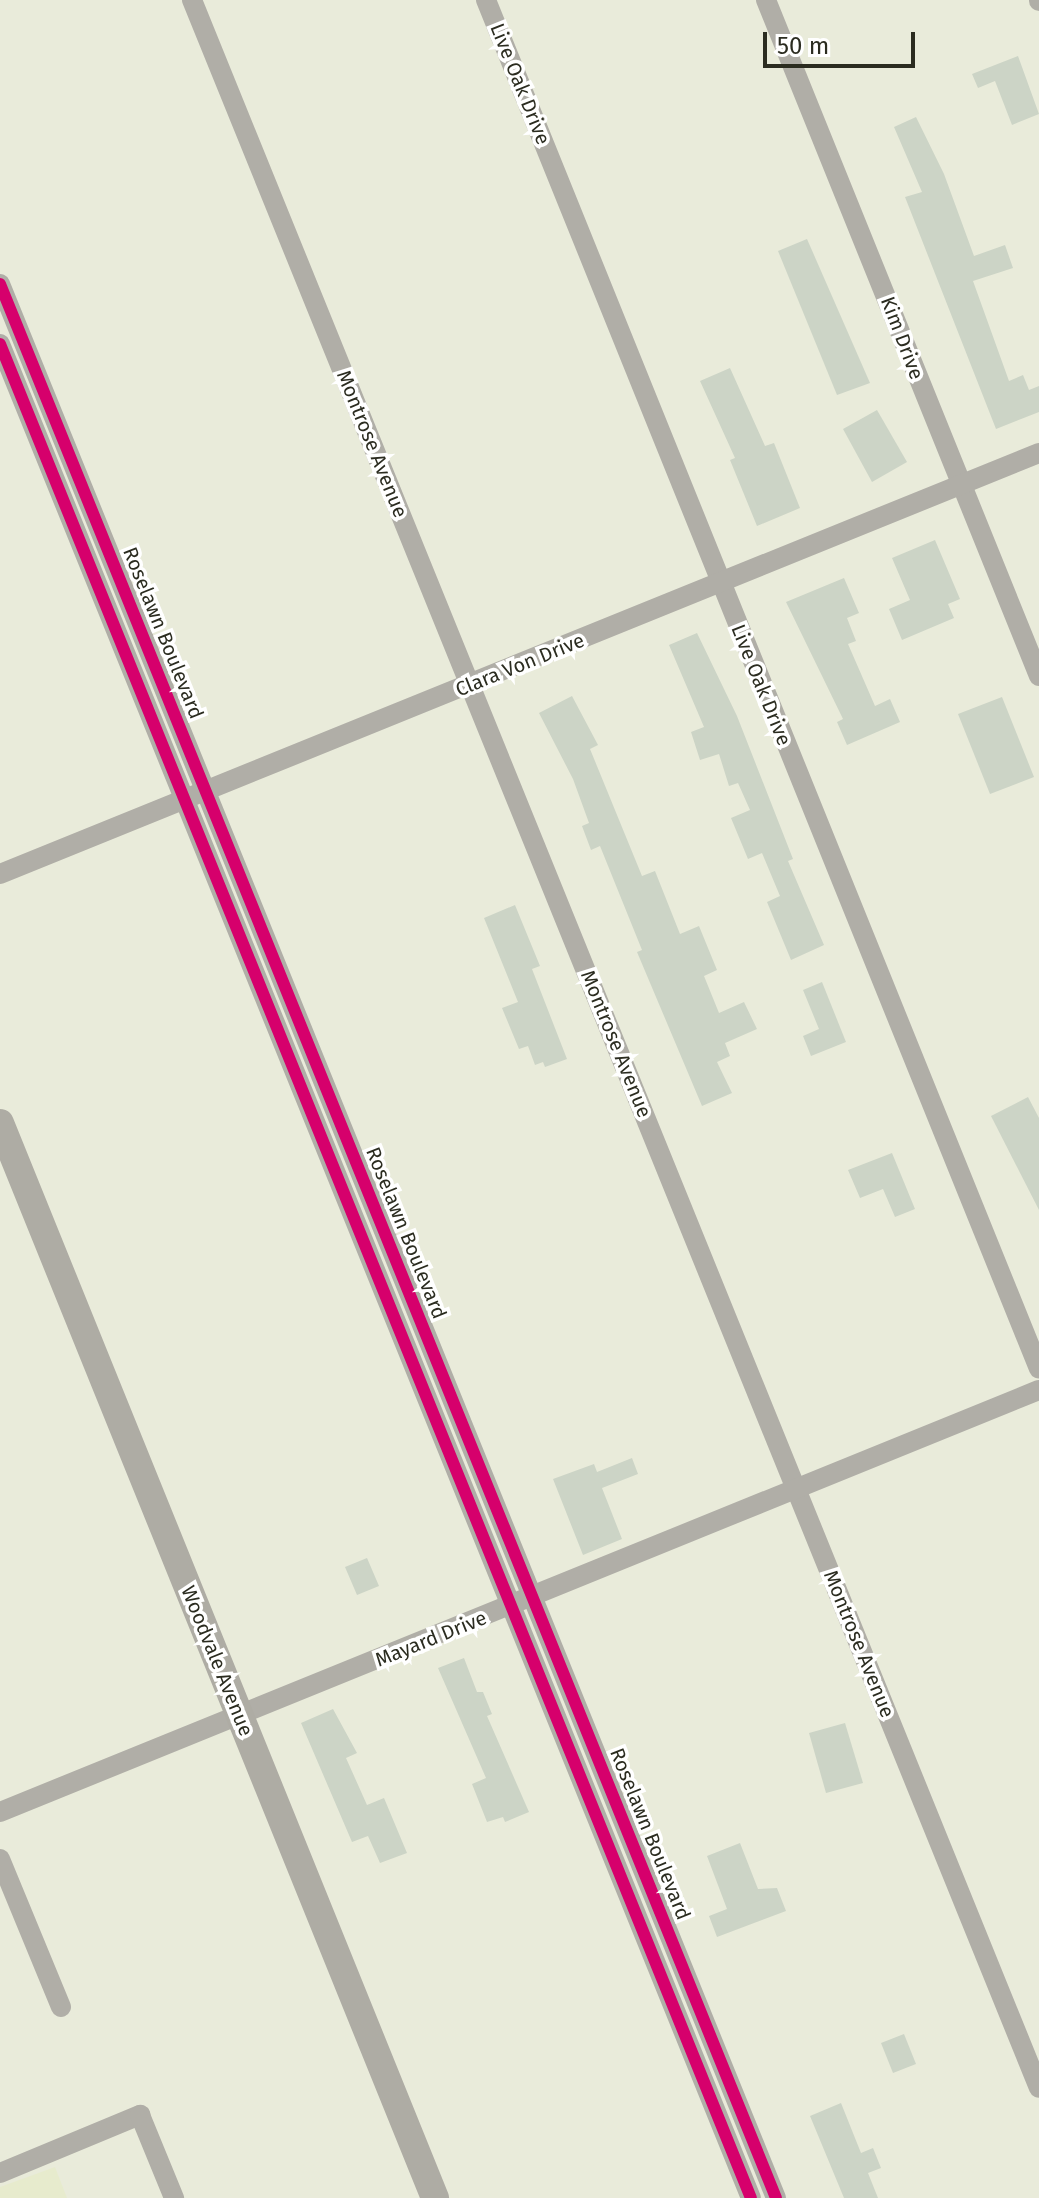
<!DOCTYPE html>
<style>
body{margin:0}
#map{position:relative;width:1039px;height:2198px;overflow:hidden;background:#e9ebda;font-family:"Fira Sans",sans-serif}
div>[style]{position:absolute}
.built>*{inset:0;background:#e7ebcd}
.building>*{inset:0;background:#ccd4c6}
.street>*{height:20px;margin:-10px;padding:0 10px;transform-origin:10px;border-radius:10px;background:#b0aea7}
.secondary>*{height:28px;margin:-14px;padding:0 14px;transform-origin:14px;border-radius:14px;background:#aeaca4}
.cycleway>*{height:12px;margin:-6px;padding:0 6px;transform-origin:6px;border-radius:6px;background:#d6006c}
span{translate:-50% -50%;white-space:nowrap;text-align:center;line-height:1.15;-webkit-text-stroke:7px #fff;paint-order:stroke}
.street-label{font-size:20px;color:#2b2c20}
.scale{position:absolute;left:763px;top:32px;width:152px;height:36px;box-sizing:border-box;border:4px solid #2b2c20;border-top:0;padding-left:10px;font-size:24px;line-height:28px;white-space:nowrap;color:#2b2c20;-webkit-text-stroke:6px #fff;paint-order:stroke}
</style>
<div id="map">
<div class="built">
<div style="clip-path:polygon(55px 2167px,67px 2198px,0 2198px,0 2187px)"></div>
</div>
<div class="building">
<div style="clip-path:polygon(1018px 56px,1039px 114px,1012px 125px,995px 81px,978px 88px,972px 74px)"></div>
<div style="clip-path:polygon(916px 117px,944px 174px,974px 256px,1005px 245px,1013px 268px,973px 281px,1009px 381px,1023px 375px,1029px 390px,1039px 386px,1039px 412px,996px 429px,905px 197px,922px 192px,894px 127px)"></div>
<div style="clip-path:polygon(807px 239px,870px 383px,837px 395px,778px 251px)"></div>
<div style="clip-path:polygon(730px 368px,765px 446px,774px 443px,800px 508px,757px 526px,730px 460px,735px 458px,700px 381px)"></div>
<div style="clip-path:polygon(877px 410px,907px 462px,872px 482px,843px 429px)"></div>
<div style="clip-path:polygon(935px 540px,960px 599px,948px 604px,954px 618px,902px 640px,889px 609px,910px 600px,892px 558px)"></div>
<div style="clip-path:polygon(844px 578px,859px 613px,847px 618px,856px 641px,848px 644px,875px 706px,890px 699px,900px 722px,847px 745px,837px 722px,843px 719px,786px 602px)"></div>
<div style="clip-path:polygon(697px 633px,737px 716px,793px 859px,788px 861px,824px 945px,791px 960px,767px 902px,780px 896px,762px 853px,748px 859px,731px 818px,750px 810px,738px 783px,729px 786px,719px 754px,700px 760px,691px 732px,704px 727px,669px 645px)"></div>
<div style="clip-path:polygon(572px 696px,598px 745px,590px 749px,642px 876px,655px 871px,680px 934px,699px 926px,717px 970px,704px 976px,719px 1013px,744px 1002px,757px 1029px,725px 1043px,730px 1056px,717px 1062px,732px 1093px,702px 1106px,637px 952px,642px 950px,600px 846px,591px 850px,582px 826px,589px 823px,573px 779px,539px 713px)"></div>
<div style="clip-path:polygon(1002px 697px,1034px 777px,990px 794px,958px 714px)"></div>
<div style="clip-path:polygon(515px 905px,540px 966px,532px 969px,567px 1059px,545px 1067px,543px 1062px,535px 1065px,528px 1046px,519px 1049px,502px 1008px,518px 1002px,484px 918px)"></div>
<div style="clip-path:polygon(822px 982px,846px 1042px,811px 1056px,803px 1036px,819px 1029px,803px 990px)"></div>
<div style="clip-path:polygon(1028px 1097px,1039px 1118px,1039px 1210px,991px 1116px)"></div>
<div style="clip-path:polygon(892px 1153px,915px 1209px,895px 1217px,883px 1189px,860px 1198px,848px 1170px)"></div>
<div style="clip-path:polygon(632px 1458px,638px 1474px,602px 1488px,622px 1539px,583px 1555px,553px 1479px,594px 1464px,597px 1472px)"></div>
<div style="clip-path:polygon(367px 1558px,379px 1586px,357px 1595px,345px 1567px)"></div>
<div style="clip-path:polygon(464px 1658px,477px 1692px,483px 1692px,492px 1714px,487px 1716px,529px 1812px,505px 1822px,503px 1817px,487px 1822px,472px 1784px,486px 1778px,438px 1668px)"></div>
<div style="clip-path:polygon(333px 1709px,357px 1753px,346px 1758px,367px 1805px,384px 1798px,407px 1853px,380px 1863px,368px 1836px,352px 1842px,301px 1723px)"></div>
<div style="clip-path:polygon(845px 1723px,863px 1783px,826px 1793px,809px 1733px)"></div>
<div style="clip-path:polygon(740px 1843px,758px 1889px,777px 1888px,786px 1911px,717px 1937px,709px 1916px,727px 1909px,707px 1856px)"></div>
<div style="clip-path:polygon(904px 2034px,916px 2064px,893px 2073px,881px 2043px)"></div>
<div style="clip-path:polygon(841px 2103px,861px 2153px,873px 2148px,881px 2168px,868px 2173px,878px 2198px,844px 2198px,810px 2116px)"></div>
</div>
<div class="street">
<div style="left:192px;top:0;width:2253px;rotate:67.92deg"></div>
<div style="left:486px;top:0;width:1476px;rotate:68deg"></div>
<div style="left:766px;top:0;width:729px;rotate:68.01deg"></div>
<div style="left:1039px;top:0;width:1px;rotate:90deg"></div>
<div style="left:0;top:284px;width:2065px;rotate:67.93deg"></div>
<div style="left:0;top:344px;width:2000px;rotate:67.95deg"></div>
<div style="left:0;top:874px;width:1121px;rotate:-22.06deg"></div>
<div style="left:0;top:1812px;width:1121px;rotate:-22.11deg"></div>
<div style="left:0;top:1859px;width:160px;rotate:67.6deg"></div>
<div style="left:0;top:2173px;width:152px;rotate:-22.5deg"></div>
<div style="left:140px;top:2115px;width:90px;rotate:67.7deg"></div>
</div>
<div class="secondary">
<div style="left:0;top:1123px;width:1160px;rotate:67.97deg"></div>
</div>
<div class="cycleway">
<div style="left:0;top:284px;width:2065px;rotate:67.93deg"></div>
<div style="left:0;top:344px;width:2000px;rotate:67.95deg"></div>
</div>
<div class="street-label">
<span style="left:520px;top:84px;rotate:68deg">Live Oak Drive</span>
<span style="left:902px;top:338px;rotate:69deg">Kim Drive</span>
<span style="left:372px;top:444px;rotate:68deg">Montrose Avenue</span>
<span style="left:163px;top:633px;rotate:68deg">Roselawn Boulevard</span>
<span style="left:520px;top:665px;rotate:-22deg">Clara Von Drive</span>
<span style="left:761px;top:685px;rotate:68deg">Live Oak Drive</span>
<span style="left:616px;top:1044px;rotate:68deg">Montrose Avenue</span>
<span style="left:406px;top:1233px;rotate:68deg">Roselawn Boulevard</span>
<span style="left:431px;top:1639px;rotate:-22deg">Mayard Drive</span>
<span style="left:859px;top:1644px;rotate:68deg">Montrose Avenue</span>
<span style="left:217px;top:1661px;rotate:68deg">Woodvale Avenue</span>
<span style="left:650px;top:1834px;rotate:68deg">Roselawn Boulevard</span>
</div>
<div class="scale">50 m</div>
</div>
